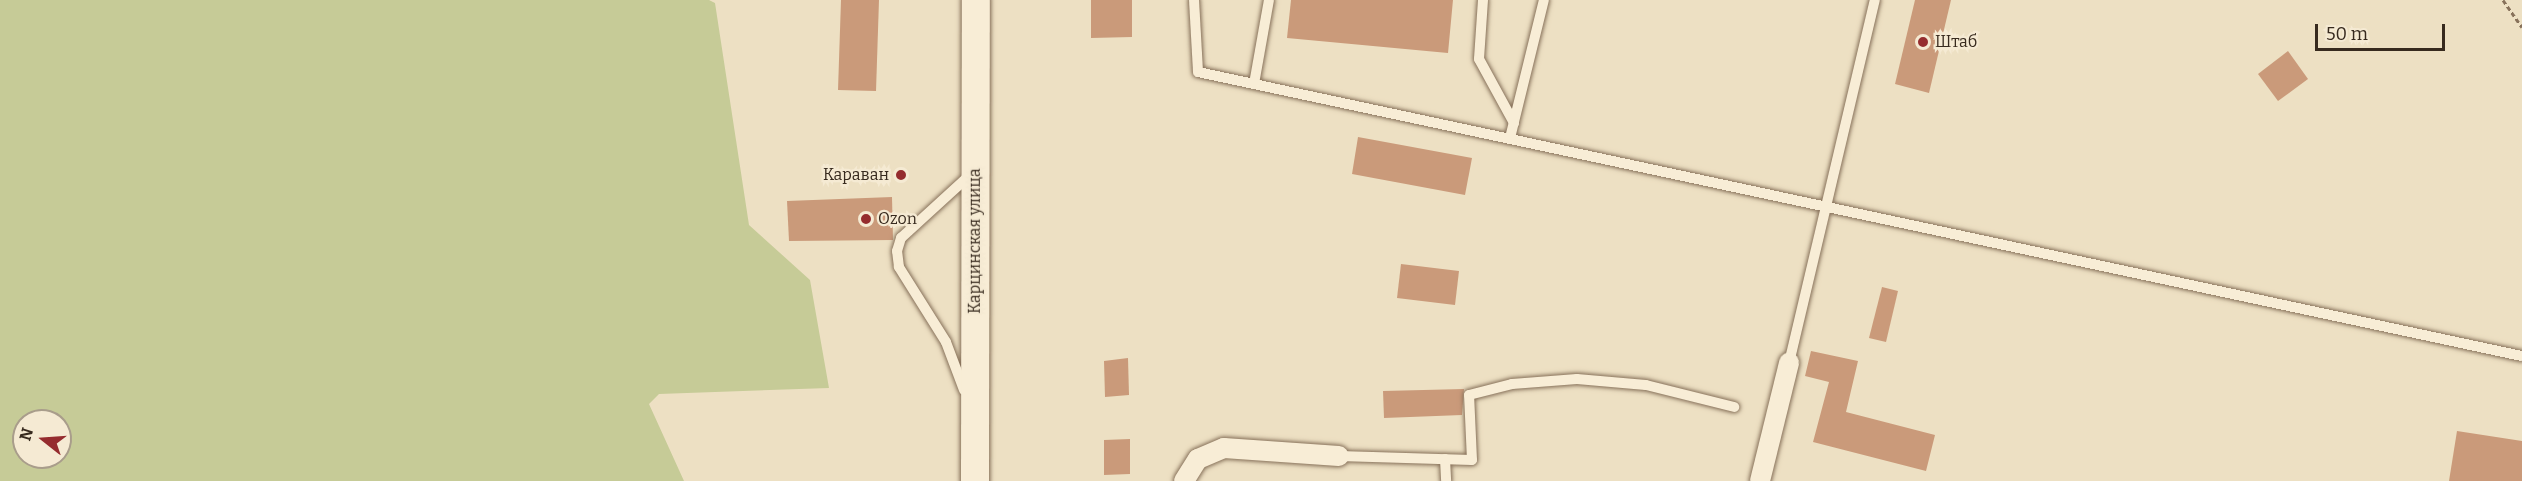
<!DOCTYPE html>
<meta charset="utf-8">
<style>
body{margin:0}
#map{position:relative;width:2522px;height:481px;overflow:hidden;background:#ede0c3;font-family:Bitter,serif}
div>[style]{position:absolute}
.green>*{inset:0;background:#c6cb97}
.building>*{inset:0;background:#ca9a7a}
.path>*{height:3px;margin-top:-1.5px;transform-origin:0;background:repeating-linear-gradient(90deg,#87715a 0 4.5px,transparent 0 7.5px)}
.roads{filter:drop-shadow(0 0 2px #87715a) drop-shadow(0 0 2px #87715a)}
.lane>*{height:10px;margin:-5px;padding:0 5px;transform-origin:5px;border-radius:5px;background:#f8edd6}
.street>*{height:20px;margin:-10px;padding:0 10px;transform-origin:10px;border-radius:10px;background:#f8edd6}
.secondary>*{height:28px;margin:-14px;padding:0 14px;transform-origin:14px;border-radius:14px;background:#f8edd6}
.dots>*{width:16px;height:16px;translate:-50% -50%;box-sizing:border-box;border:3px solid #f5ead3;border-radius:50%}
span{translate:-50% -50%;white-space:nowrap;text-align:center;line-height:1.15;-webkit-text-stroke:4.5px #f5ead3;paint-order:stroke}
.poi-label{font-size:16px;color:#372a1e}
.left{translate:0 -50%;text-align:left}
.right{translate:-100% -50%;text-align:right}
.street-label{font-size:16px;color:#372a1e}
.north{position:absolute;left:12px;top:409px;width:60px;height:60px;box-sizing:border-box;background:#f5ead3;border:2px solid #a99d8b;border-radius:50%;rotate:287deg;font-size:16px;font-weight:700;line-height:24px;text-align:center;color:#372a1e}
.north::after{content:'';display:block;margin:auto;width:21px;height:27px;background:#952c2e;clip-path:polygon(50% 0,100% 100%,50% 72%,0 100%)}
.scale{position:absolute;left:2315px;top:24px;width:130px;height:27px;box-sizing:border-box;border:3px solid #372a1e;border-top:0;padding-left:8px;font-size:18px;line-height:21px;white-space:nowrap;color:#372a1e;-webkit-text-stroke:4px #f5ead3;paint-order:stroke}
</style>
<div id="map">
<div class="green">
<div style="clip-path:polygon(evenodd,0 0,709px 0,715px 3px,749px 225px,810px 280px,829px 388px,659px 394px,649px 404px,684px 481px,0 481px,0 0,24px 421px,60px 421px,60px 457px,24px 457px,24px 421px)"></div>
</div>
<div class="building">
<div style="clip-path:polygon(841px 0,879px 0,876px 91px,838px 90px)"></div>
<div style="clip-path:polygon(1091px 0,1132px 0,1132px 37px,1091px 38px)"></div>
<div style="clip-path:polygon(1291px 0,1453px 0,1448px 53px,1287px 38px)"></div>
<div style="clip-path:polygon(1915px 0,1951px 0,1929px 93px,1895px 84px)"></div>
<div style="clip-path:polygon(2288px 51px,2308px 79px,2278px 101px,2258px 74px)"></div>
<div style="clip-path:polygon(1358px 137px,1472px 158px,1465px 195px,1352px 174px)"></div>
<div style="clip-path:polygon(892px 197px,893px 240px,789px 241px,787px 201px)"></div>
<div style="clip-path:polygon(1401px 264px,1459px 271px,1455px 305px,1397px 298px)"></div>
<div style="clip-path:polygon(1882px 287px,1898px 291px,1886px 342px,1869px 338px)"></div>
<div style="clip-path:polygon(1811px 351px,1858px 361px,1846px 412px,1935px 435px,1926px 471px,1813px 442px,1829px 382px,1805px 376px)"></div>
<div style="clip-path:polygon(1128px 358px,1129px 395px,1105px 397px,1104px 361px)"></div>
<div style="clip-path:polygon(1464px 389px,1462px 415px,1384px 418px,1383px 391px)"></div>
<div style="clip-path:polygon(2457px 431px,2522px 441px,2522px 481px,2449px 481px)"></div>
<div style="clip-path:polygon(1130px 439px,1130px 474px,1104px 475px,1104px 440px)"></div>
</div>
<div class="path">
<div style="left:2503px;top:0;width:33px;rotate:55deg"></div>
</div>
<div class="roads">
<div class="lane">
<div style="left:1194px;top:0;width:72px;rotate:86.8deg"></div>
<div style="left:1198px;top:72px;width:1354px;rotate:12.11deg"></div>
<div style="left:1483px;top:0;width:59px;rotate:93.9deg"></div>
<div style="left:1479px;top:59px;width:73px;rotate:61.3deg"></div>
<div style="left:1254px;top:84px;width:85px;rotate:-79.9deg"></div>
<div style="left:1510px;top:138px;width:142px;rotate:-76.2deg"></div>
<div style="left:1789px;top:363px;width:373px;rotate:-76.7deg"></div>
<div style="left:964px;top:390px;width:51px;rotate:-110.6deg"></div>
<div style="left:946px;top:342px;width:89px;rotate:-122.1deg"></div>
<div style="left:899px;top:267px;width:16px;rotate:-97deg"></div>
<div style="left:897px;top:251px;width:14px;rotate:-73deg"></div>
<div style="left:901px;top:238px;width:93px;rotate:-42.4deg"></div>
<div style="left:1339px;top:456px;width:133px;rotate:1.7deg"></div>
<div style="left:1472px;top:460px;width:65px;rotate:-92.6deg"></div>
<div style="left:1469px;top:395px;width:44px;rotate:-14.3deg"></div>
<div style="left:1512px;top:384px;width:65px;rotate:-4.4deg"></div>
<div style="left:1577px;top:379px;width:69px;rotate:5deg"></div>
<div style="left:1646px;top:385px;width:91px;rotate:14deg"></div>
<div style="left:1445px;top:459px;width:22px;rotate:87deg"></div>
</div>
<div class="street">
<div style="left:1184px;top:481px;width:26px;rotate:-58deg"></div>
<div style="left:1198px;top:459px;width:28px;rotate:-23deg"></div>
<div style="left:1224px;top:448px;width:115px;rotate:4deg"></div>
<div style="left:1760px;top:481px;width:122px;rotate:-76.2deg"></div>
</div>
<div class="secondary">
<div style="left:975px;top:481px;width:481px;rotate:-89.9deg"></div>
</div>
</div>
<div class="dots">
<div style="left:1923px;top:42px;background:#952c2e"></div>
<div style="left:901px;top:175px;background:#952c2e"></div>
<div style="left:866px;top:219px;background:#952c2e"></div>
</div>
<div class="poi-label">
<span class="left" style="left:1935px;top:42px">Штаб</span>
<span class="right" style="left:889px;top:175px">Караван</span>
<span class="left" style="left:878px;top:219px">Ozon</span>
</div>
<div class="street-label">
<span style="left:975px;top:241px;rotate:-90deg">Карцинская улица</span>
</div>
<div class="north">N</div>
<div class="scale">50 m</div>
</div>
